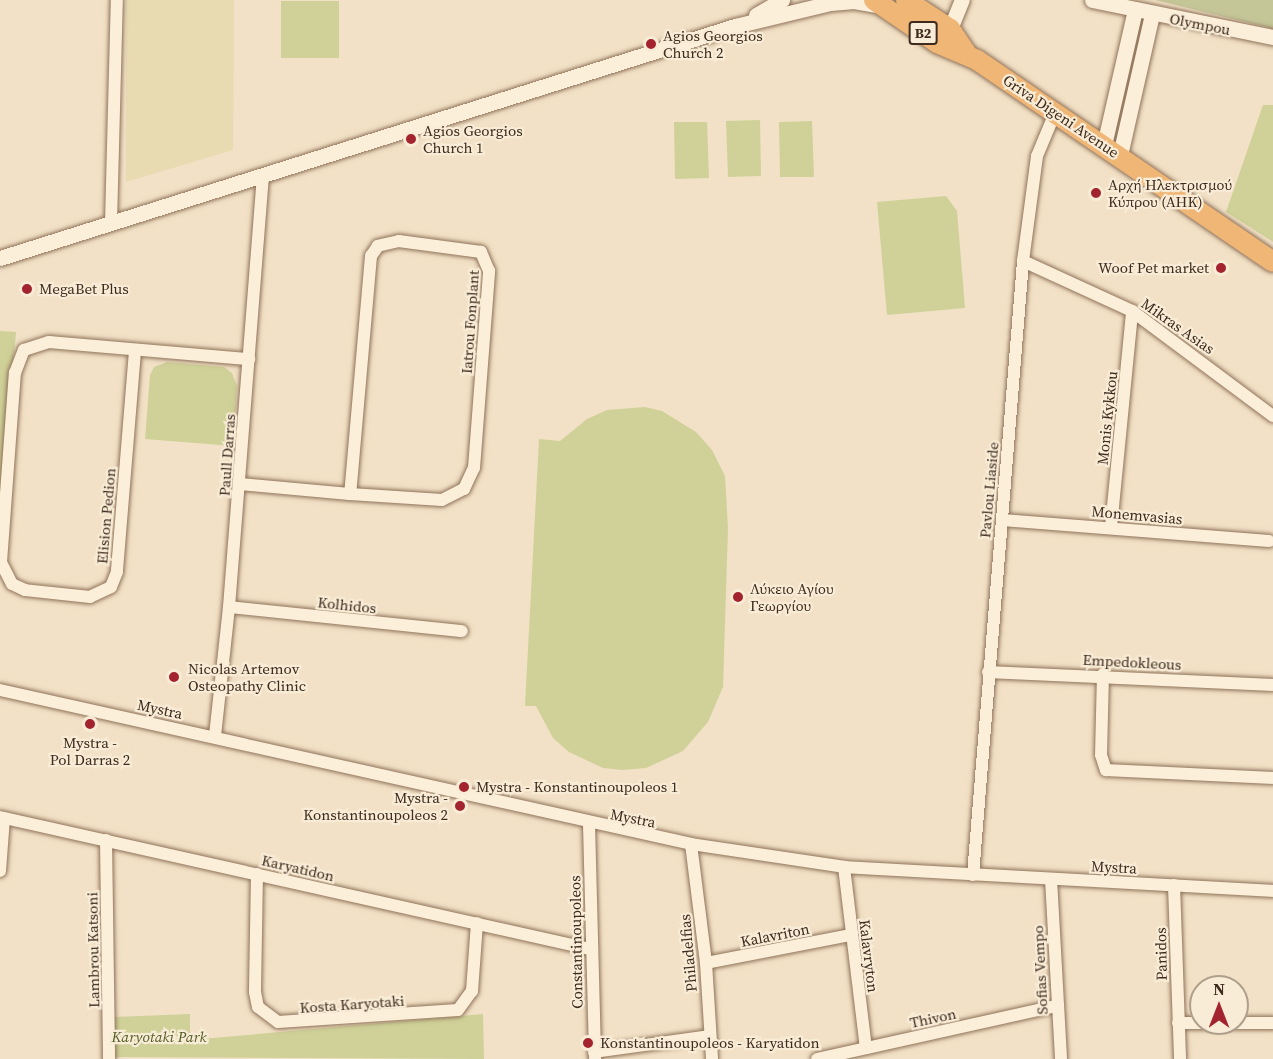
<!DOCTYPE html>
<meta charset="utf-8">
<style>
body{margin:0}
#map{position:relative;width:1273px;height:1059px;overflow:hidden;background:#f2e1c6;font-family:"Source Serif 4",serif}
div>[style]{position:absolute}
.farmland>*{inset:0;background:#e8dbb2}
.green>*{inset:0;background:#cfd198}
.cemetery>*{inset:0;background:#c4c698}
.roads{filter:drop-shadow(0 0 2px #8f7259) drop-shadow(0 0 2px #8f7259)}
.minor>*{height:12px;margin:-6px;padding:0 6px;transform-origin:6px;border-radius:6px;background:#fbefda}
.tertiary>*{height:15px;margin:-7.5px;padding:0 7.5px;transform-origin:7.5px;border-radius:7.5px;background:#fbefda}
.trunk>*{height:20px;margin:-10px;padding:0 10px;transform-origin:10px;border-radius:10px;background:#efb676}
.dots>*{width:16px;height:16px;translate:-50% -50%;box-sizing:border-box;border:3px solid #f8ecd6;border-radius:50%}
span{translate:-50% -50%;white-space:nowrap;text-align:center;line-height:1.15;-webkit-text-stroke:4.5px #f8ecd6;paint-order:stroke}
.shield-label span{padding:2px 4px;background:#f8ecd6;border:2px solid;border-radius:4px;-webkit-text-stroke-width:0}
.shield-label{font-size:14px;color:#3e2b1e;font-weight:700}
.street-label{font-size:15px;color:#3e2b1e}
.poi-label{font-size:15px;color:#3e2b1e}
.left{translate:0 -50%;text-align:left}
.right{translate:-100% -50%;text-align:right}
.park-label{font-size:15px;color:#525c23;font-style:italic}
.north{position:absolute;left:1189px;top:975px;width:60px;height:60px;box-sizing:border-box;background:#f8ecd6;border:2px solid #ae9f8c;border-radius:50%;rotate:0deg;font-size:16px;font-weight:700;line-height:24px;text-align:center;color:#3e2b1e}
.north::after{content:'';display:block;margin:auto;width:21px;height:27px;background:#a3242f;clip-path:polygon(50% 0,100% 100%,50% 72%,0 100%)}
</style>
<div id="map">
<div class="farmland">
<div style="clip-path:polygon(126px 0,234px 0,233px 150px,126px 182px)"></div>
</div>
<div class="green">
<div style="clip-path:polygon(281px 1px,339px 1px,339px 58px,281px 58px)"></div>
<div style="clip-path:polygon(1263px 105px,1273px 105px,1273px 242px,1226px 212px)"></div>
<div style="clip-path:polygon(760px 120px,761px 176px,728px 177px,726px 121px)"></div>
<div style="clip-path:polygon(812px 121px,814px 177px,780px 177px,779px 122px)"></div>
<div style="clip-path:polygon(674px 122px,707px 122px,709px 178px,675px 179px)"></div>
<div style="clip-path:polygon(946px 196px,957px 211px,965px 308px,887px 315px,877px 202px)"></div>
<div style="clip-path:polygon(0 331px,16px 332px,0 521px)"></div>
<div style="clip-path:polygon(167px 362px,224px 367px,232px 373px,237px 386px,233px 446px,145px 439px,150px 375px,154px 367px)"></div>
<div style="clip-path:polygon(645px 407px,662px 411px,696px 432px,712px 450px,725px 476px,728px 528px,723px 687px,708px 722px,683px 751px,646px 768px,622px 770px,603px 768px,569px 752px,553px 738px,536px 706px,525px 706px,539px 439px,560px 441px,587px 419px,607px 410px)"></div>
<div style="clip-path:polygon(190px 1014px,190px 1040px,483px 1014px,484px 1059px,115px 1057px,115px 1017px)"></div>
</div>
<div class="cemetery">
<div style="clip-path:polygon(1155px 0,1273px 0,1273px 29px,1266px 27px)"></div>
</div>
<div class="roads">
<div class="minor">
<div style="left:111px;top:223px;width:223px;rotate:-88.5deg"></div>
<div style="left:1023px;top:261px;width:120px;rotate:24.6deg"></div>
<div style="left:1132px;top:311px;width:176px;rotate:36.7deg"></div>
<div style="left:135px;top:351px;width:222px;rotate:94.7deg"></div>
<div style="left:117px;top:572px;width:16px;rotate:112deg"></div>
<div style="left:111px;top:587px;width:23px;rotate:155deg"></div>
<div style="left:90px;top:597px;width:65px;rotate:-173.9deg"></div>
<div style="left:25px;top:590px;width:14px;rotate:-155deg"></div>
<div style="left:12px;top:584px;width:25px;rotate:-117deg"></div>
<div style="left:1px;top:562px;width:190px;rotate:-85.8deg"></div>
<div style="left:15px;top:373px;width:25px;rotate:-69deg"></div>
<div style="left:24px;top:350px;width:26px;rotate:-18deg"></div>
<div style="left:49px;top:342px;width:201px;rotate:4.9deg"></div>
<div style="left:240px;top:484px;width:110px;rotate:5.2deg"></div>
<div style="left:350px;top:494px;width:92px;rotate:3.7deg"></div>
<div style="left:442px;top:500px;width:25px;rotate:-27deg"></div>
<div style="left:464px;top:489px;width:23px;rotate:-65deg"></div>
<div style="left:474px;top:468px;width:198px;rotate:-85.6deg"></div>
<div style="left:489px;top:271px;width:21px;rotate:-113deg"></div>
<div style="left:481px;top:252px;width:83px;rotate:-172.4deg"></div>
<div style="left:399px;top:241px;width:22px;rotate:167deg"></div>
<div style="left:378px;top:246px;width:12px;rotate:125deg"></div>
<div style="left:371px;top:256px;width:239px;rotate:95deg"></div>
<div style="left:1002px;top:520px;width:268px;rotate:4.5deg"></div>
<div style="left:1111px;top:527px;width:217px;rotate:-84.4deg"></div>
<div style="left:229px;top:607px;width:234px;rotate:5.9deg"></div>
<div style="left:988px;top:672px;width:285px;rotate:2.6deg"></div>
<div style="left:1103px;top:674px;width:81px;rotate:91.4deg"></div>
<div style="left:1101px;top:755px;width:16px;rotate:72deg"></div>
<div style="left:1106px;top:770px;width:167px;rotate:2.7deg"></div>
<div style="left:0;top:690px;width:708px;rotate:12.56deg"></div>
<div style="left:691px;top:844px;width:155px;rotate:8.5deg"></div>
<div style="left:844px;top:867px;width:430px;rotate:3.2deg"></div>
<div style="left:215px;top:736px;width:130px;rotate:-83.8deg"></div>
<div style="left:229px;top:607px;width:432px;rotate:-85.5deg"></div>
<div style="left:0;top:817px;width:605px;rotate:12.61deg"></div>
<div style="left:589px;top:824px;width:235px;rotate:88.5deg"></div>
<div style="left:106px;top:840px;width:219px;rotate:89.2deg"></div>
<div style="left:691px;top:844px;width:120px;rotate:82.8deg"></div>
<div style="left:706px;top:963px;width:96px;rotate:86.4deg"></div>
<div style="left:844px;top:867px;width:182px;rotate:83.1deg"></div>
<div style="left:0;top:871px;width:53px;rotate:-85.7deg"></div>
<div style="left:257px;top:874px;width:118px;rotate:91deg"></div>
<div style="left:255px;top:992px;width:15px;rotate:79deg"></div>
<div style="left:258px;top:1007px;width:25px;rotate:37deg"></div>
<div style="left:278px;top:1022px;width:180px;rotate:-3.8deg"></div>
<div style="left:458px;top:1010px;width:24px;rotate:-54deg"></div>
<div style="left:472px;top:991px;width:68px;rotate:-85.8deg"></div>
<div style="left:973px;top:875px;width:616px;rotate:-85.34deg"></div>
<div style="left:1023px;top:261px;width:106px;rotate:-82.4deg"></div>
<div style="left:1037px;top:156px;width:47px;rotate:-67.3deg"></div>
<div style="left:1051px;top:879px;width:180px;rotate:86.8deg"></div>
<div style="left:1174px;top:885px;width:174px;rotate:88deg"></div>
<div style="left:706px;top:963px;width:147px;rotate:-11deg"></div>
<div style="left:1178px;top:1023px;width:95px"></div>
<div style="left:594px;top:1052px;width:117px;rotate:-7.9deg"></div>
<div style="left:817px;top:1059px;width:245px;rotate:-12.5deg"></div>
</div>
<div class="tertiary">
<div style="left:1092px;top:0;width:185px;rotate:11.6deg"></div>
<div style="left:756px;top:15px;width:30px;rotate:-30deg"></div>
<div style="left:950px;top:29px;width:31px;rotate:-68deg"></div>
<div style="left:1104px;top:145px;width:139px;rotate:-77.1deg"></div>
<div style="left:1120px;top:155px;width:145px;rotate:-77.2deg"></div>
<div style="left:0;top:258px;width:771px;rotate:-17.52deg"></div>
<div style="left:735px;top:26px;width:98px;rotate:-13.6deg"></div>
<div style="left:830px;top:3px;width:24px;rotate:-5deg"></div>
<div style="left:854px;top:1px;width:29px;rotate:10deg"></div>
</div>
<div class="trunk">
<div style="left:874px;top:0;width:76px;rotate:34.3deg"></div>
<div style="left:937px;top:43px;width:43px;rotate:23deg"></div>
<div style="left:977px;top:60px;width:358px;rotate:34.3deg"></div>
<div style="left:906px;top:0;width:53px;rotate:33.4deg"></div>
<div style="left:950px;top:29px;width:29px;rotate:56deg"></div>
</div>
</div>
<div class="dots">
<div style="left:651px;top:44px;background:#a3242f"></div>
<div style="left:411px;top:139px;background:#a3242f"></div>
<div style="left:1096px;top:193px;background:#a3242f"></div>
<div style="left:1221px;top:268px;background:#a3242f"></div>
<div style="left:27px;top:289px;background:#a3242f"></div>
<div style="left:738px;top:597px;background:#a3242f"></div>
<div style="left:174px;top:677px;background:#a3242f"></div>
<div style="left:90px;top:724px;background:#a3242f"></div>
<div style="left:464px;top:787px;background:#a3242f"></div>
<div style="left:460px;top:806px;background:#a3242f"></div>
<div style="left:588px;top:1043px;background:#a3242f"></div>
</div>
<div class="shield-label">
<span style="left:923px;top:33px">B2</span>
</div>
<div class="street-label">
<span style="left:1200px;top:24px;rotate:11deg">Olympou</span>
<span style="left:1061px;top:116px;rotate:34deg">Griva Digeni Avenue</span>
<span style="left:470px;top:322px;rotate:-86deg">Iatrou Fonplant</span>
<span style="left:1178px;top:326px;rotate:35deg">Mikras Asias</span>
<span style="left:1107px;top:418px;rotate:-84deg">Monis Kykkou</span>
<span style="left:227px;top:455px;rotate:-86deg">Paull Darras</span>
<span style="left:989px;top:490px;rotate:-85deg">Pavlou Liaside</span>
<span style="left:1137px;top:515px;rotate:5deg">Monemvasias</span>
<span style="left:106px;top:516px;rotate:-85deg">Elision Pedion</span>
<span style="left:347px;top:605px;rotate:6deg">Kolhidos</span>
<span style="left:1132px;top:662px;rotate:3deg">Empedokleous</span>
<span style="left:160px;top:709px;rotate:12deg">Mystra</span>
<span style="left:633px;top:818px;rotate:11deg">Mystra</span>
<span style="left:1114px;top:867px;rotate:3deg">Mystra</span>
<span style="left:298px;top:868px;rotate:13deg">Karyatidon</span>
<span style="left:775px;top:935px;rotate:-11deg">Kalavriton</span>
<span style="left:576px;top:942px;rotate:-91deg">Constantinoupoleos</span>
<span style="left:93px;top:950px;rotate:-91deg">Lambrou Katsoni</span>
<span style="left:688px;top:953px;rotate:-95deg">Philadelfias</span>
<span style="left:1161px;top:954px;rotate:-91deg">Panidos</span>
<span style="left:869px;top:956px;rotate:83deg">Kalavryton</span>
<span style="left:1040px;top:970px;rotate:-93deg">Sofias Vempo</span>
<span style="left:352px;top:1004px;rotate:-4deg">Kosta Karyotaki</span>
<span style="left:933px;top:1018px;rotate:-12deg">Thivon</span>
</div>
<div class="poi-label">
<span class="left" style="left:663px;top:44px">Agios Georgios<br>Church 2</span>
<span class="left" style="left:423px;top:139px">Agios Georgios<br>Church 1</span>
<span class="left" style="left:1108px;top:193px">Αρχή Ηλεκτρισμού<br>Κύπρου (ΑΗΚ)</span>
<span class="right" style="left:1209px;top:268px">Woof Pet market</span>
<span class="left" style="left:39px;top:289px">MegaBet Plus</span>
<span class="left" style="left:750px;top:597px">Λύκειο Αγίου<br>Γεωργίου</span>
<span class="left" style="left:188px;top:677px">Nicolas Artemov<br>Osteopathy Clinic</span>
<span style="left:90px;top:751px">Mystra -<br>Pol Darras 2</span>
<span class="left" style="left:476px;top:787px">Mystra - Konstantinoupoleos 1</span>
<span class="right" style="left:448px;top:806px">Mystra -<br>Konstantinoupoleos 2</span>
<span class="left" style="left:600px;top:1043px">Konstantinoupoleos - Karyatidon</span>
</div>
<div class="park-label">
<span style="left:159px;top:1037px">Karyotaki Park</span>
</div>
<div class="north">N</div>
</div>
